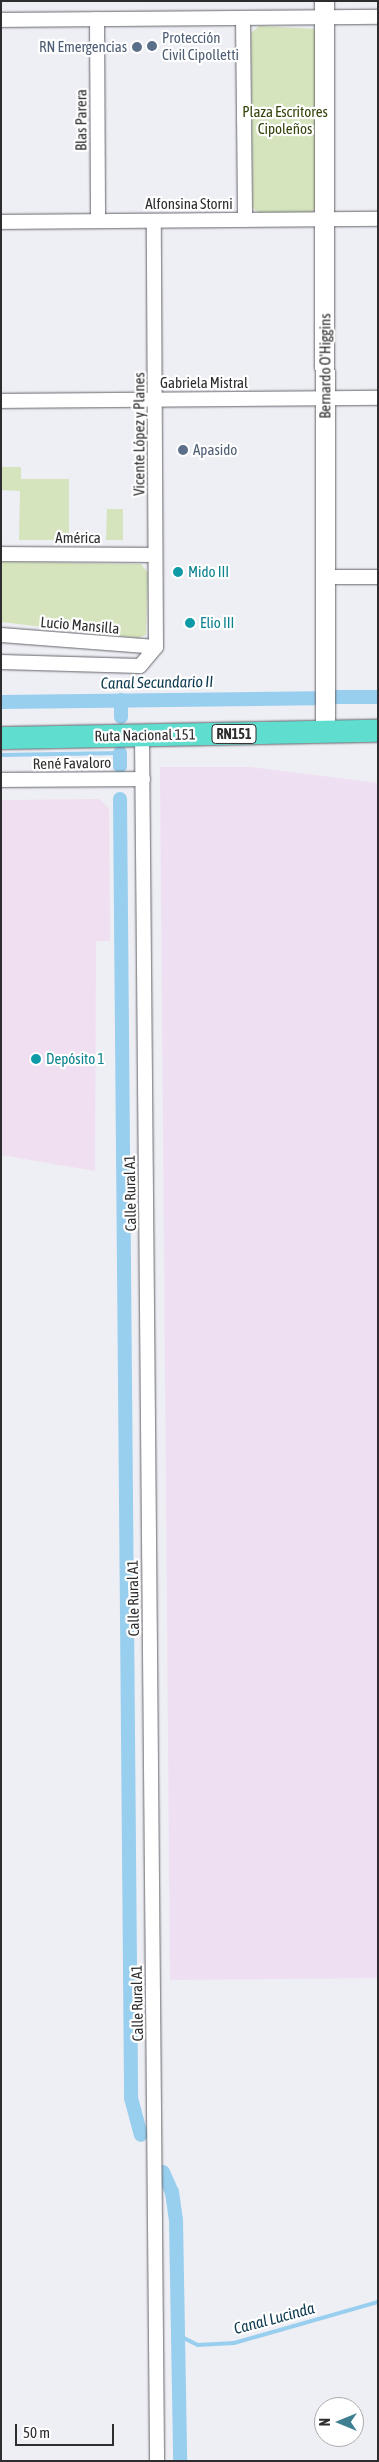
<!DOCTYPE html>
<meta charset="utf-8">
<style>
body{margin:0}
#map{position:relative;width:379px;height:2462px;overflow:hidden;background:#eeeef5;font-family:"Asap Condensed",sans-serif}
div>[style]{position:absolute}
.commercial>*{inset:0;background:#f0dff0}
.industrial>*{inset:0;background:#efdff2}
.green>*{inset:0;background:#d5e4bc}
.stream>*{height:4px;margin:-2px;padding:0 2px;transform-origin:2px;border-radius:2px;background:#98ceee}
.canal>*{height:14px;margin:-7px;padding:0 7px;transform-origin:7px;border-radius:7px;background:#98ceee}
.roads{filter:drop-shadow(0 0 1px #64646a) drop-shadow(0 0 1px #64646a)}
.minor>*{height:14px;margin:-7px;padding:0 7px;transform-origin:7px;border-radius:7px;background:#fff}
.secondary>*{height:19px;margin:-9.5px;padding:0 9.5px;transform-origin:9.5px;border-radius:9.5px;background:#fff}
.trunk>*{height:22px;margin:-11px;padding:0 11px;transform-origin:11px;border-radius:11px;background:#5fded0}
.dots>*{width:14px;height:14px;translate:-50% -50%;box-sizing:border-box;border:2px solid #fff;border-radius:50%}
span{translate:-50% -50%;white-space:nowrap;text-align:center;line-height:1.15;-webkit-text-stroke:4.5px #fff;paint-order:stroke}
.shield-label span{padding:1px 4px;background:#fff;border:1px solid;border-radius:4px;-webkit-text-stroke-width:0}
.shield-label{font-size:14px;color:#2d2d2f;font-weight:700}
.service-label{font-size:15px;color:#4e5e75}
.left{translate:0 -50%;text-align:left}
.right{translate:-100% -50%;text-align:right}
.park-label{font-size:15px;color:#34440b}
.street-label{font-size:15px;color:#2d2d2f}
.culture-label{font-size:15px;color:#0d838f}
.water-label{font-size:16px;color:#0e3b51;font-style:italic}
.frame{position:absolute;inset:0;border:2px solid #2d2d2f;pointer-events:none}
.north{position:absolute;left:314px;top:2397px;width:50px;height:50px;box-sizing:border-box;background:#fff;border:1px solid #ababac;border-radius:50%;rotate:270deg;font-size:14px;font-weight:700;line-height:20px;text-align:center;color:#2d2d2f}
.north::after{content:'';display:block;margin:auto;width:18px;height:22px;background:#3e7f91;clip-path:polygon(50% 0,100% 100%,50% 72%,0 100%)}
.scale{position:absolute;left:15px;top:2424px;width:99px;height:22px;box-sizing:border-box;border:2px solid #2d2d2f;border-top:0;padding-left:6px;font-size:15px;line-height:18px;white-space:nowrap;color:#2d2d2f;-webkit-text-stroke:4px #fff;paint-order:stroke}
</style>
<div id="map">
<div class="commercial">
<div style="clip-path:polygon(99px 799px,109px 808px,110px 941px,96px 941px,95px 1171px,1px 1155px,1px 800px)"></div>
</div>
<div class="industrial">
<div style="clip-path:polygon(160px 767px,251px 767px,378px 783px,378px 1978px,170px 1980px)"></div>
</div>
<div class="green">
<div style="clip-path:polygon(259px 26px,316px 29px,316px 209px,312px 212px,259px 213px,253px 208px,251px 33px)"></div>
<div style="clip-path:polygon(1px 467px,21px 467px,21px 479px,69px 479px,69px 540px,19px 540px,20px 491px,1px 490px)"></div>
<div style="clip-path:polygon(107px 509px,123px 509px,123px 540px,106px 540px)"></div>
<div style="clip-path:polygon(1px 562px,141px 564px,148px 573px,146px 635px,138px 638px,1px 622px)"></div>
</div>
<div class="stream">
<div style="left:1px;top:755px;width:119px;rotate:-1deg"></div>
<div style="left:178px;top:2335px;width:22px;rotate:27deg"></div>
<div style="left:198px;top:2345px;width:36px;rotate:-3deg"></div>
<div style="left:234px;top:2343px;width:150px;rotate:-15.9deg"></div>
</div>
<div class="canal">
<div style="left:336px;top:697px;width:42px"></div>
<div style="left:1px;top:702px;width:313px;rotate:-0.7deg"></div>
<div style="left:121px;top:717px;width:17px;rotate:-90deg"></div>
<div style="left:120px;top:753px;width:13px;rotate:90deg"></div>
<div style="left:120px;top:799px;width:1299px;rotate:89.51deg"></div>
<div style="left:131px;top:2098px;width:38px;rotate:75deg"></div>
<div style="left:163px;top:2172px;width:22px;rotate:66deg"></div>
<div style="left:172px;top:2192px;width:28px;rotate:82deg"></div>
<div style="left:176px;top:2220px;width:241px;rotate:89deg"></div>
</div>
<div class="roads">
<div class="minor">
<div style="left:243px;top:18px;width:202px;rotate:89.4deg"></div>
<div style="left:97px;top:19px;width:202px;rotate:89.7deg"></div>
<div style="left:1px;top:20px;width:377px;rotate:-0.5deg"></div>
<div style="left:1px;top:222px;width:377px;rotate:-0.5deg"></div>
<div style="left:1px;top:401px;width:377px;rotate:-0.5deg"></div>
<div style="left:1px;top:554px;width:154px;rotate:0.4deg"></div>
<div style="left:325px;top:577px;width:53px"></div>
<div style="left:1px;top:635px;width:155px;rotate:4.4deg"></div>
<div style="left:1px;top:662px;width:139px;rotate:1.6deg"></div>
<div style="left:140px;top:666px;width:25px;rotate:-50deg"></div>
<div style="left:156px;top:647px;width:426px;rotate:-90.3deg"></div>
<div style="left:142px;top:736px;width:1725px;rotate:89.5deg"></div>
<div style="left:1px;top:780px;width:142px;rotate:-0.4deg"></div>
</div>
<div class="secondary">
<div style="left:324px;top:1px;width:731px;rotate:89.92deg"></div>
</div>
<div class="trunk">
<div style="left:1px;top:738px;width:377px;rotate:-1.1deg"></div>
</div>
</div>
<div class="dots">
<div style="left:152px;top:46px;background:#5c6f8a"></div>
<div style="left:137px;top:47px;background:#5c6f8a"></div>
<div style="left:183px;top:450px;background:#5c6f8a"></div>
<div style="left:178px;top:572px;background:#0f9aa8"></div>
<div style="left:190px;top:623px;background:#0f9aa8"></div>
<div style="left:36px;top:1059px;background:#0f9aa8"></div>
</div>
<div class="shield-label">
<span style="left:234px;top:734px">RN151</span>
</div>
<div class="service-label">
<span class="left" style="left:162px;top:46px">Protección<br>Civil Cipolletti</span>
<span class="right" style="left:127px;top:47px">RN Emergencias</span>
<span class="left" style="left:193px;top:450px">Apasido</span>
</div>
<div class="park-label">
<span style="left:285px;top:120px">Plaza Escritores<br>Cipoleños</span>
</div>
<div class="street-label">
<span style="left:81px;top:120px;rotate:-90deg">Blas Parera</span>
<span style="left:189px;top:204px">Alfonsina Storni</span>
<span style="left:325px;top:366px;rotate:-90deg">Bernardo O'Higgins</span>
<span style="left:204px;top:383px">Gabriela Mistral</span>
<span style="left:139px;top:434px;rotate:-90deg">Vicente López y Planes</span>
<span style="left:78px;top:538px">América</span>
<span style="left:80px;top:625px;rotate:5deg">Lucio Mansilla</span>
<span style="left:145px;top:735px;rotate:-1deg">Ruta Nacional 151</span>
<span style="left:72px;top:763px;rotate:-1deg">René Favaloro</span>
<span style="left:130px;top:1193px;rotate:-91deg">Calle Rural A1</span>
<span style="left:133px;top:1598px;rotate:-91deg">Calle Rural A1</span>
<span style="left:137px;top:2003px;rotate:-91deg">Calle Rural A1</span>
</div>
<div class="culture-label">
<span class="left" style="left:188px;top:572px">Mido III</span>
<span class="left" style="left:200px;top:623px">Elio III</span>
<span class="left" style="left:46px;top:1059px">Depósito 1</span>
</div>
<div class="water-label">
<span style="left:157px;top:682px;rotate:-1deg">Canal Secundario II</span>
<span style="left:274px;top:2318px;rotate:-15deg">Canal Lucinda</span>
</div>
<div class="frame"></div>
<div class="north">N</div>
<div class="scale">50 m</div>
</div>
